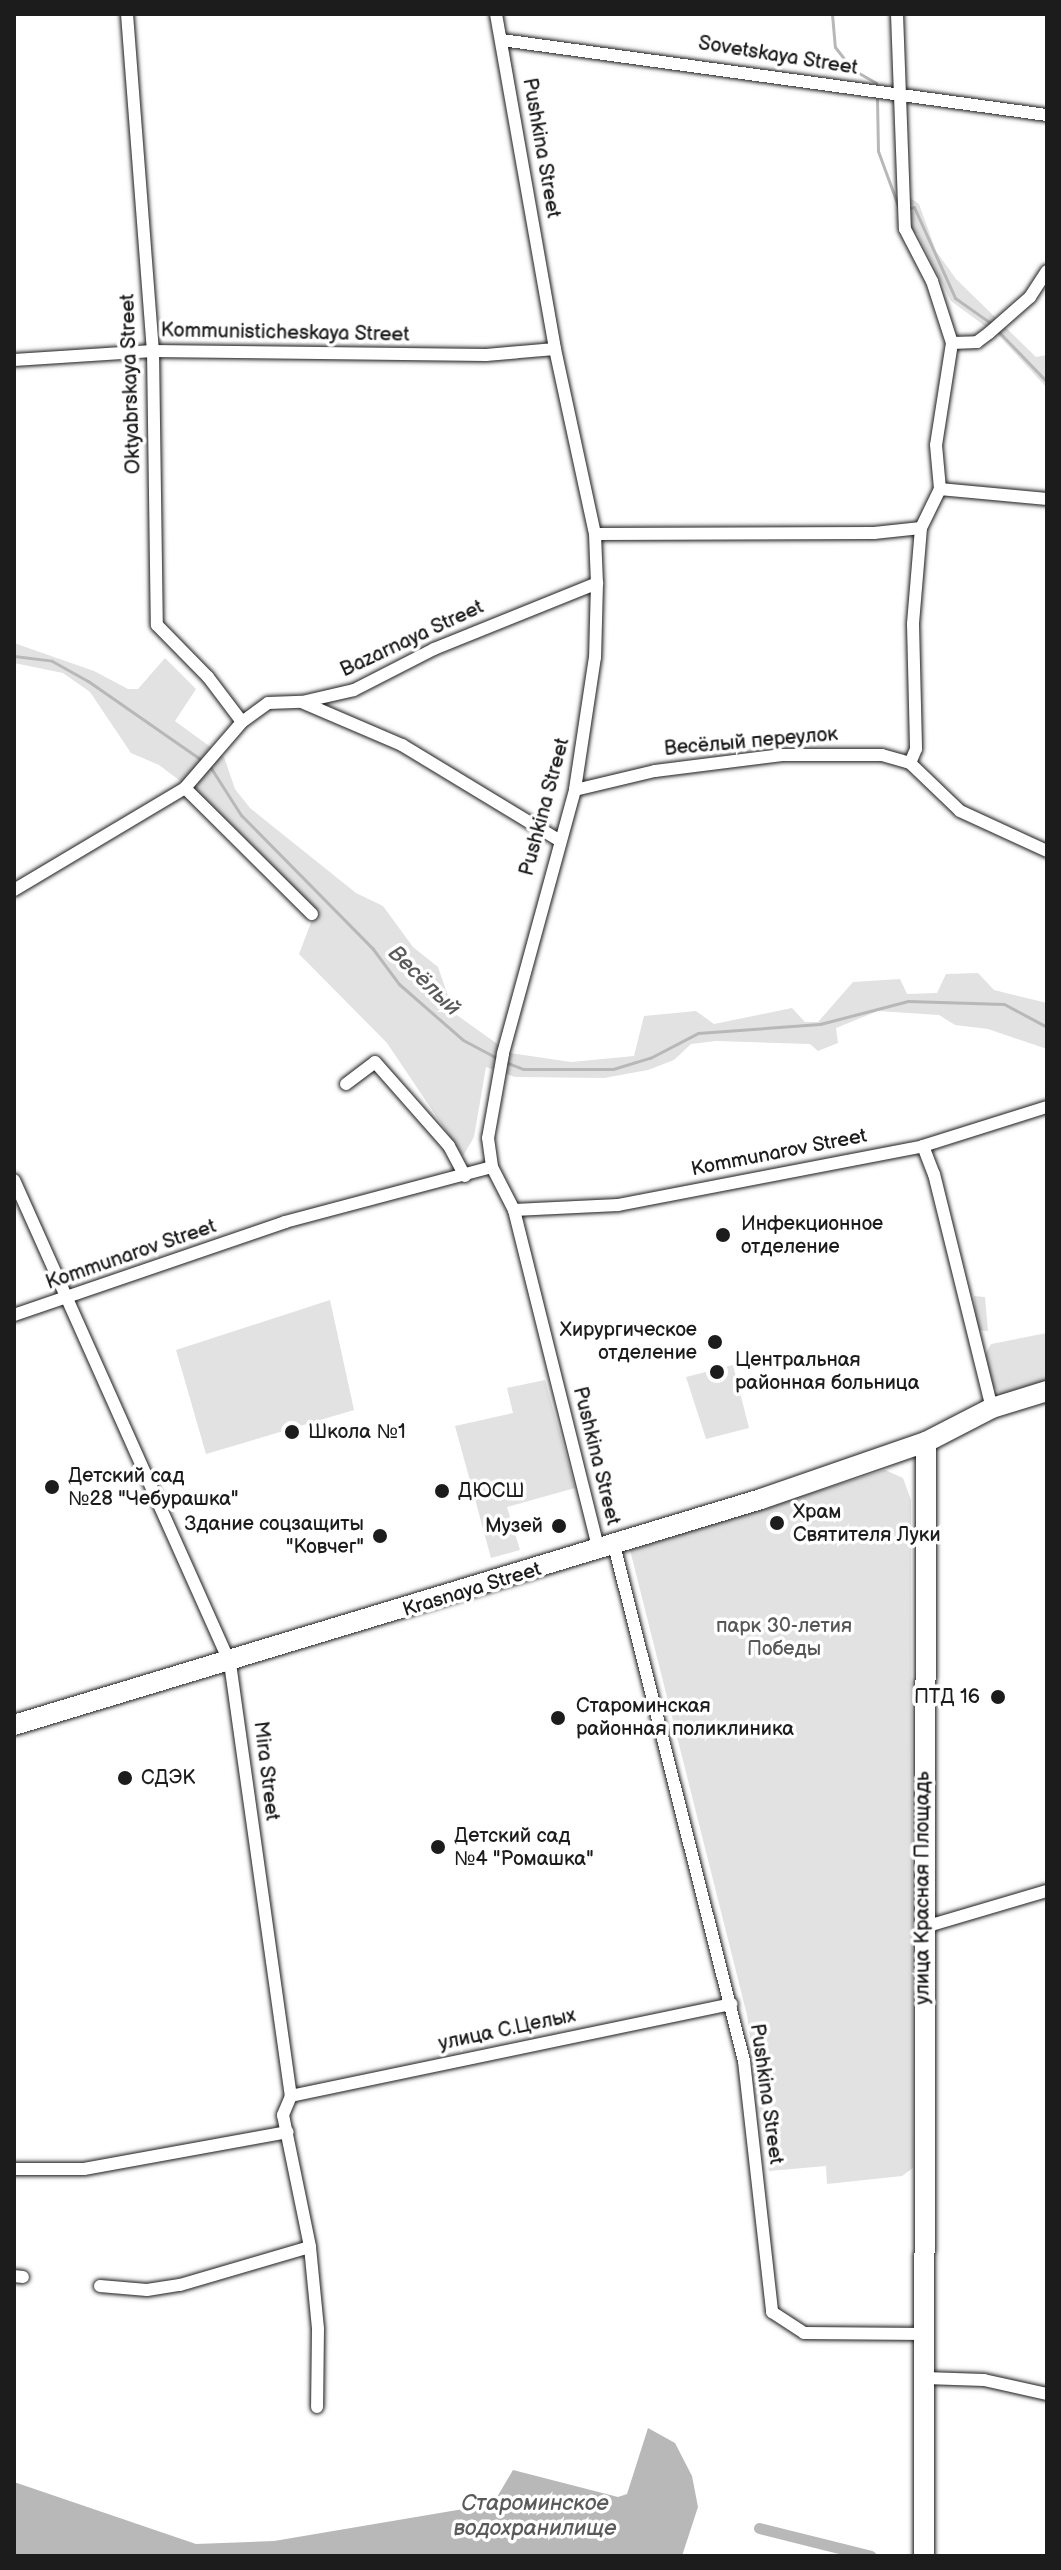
<!DOCTYPE html>
<meta charset="utf-8">
<style>
body{margin:0}
#map{position:relative;width:1061px;height:2570px;overflow:hidden;background:#fff;font-family:"Balsamiq Sans",sans-serif}
div>[style]{position:absolute}
.green>*{inset:0;background:#e2e2e2}
.water>*{inset:0;background:#b8b8b8}
.stream>*{height:3px;margin:-1.5px;padding:0 1.5px;transform-origin:1.5px;border-radius:1.5px;background:#b8b8b8}
.canal>*{height:11px;margin:-5.5px;padding:0 5.5px;transform-origin:5.5px;border-radius:5.5px;background:#b8b8b8}
.roads{filter:drop-shadow(0 0 2px #1c1c1c) drop-shadow(0 0 2px #1c1c1c)}
.street>*{height:12px;margin:-6px;padding:0 6px;transform-origin:6px;border-radius:6px;background:#fff}
.primary>*{height:20px;margin:-10px;padding:0 10px;transform-origin:10px;border-radius:10px;background:#fff}
.dots>*{width:22px;height:22px;translate:-50% -50%;box-sizing:border-box;border:4px solid #fff;border-radius:50%}
span{translate:-50% -50%;white-space:nowrap;text-align:center;line-height:1.15;-webkit-text-stroke:7px #fff;paint-order:stroke}
.street-label{font-size:20px;color:#1c1c1c}
.poi-label{font-size:20px;color:#1c1c1c}
.left{translate:0 -50%;text-align:left}
.right{translate:-100% -50%;text-align:right}
.park-label{font-size:20px;color:#575757}
.water-label{font-size:22px;color:#5a5a5a;font-style:italic}
.frame{position:absolute;inset:0;border:16px solid #1c1c1c;pointer-events:none}
</style>
<div id="map">
<div class="green">
<div style="clip-path:polygon(903px 193px,919px 204px,936px 251px,956px 279px,1036px 357px,1047px 355px,1047px 388px,1000px 337px,951px 301px,917px 233px,912px 233px)"></div>
<div style="clip-path:polygon(14px 643px,94px 671px,128px 689px,138px 689px,165px 658px,196px 689px,175px 721px,224px 757px,235px 789px,250px 808px,356px 893px,383px 906px,413px 947px,438px 967px,454px 1013px,510px 1053px,571px 1062px,634px 1056px,644px 1016px,696px 1011px,714px 1024px,792px 1008px,805px 1022px,818px 1022px,853px 982px,900px 979px,907px 994px,937px 993px,946px 974px,978px 973px,994px 990px,1047px 1003px,1047px 1049px,988px 1029px,955px 1025px,939px 1015px,878px 1011px,836px 1028px,838px 1043px,818px 1051px,810px 1044px,716px 1041px,691px 1044px,674px 1060px,648px 1070px,604px 1078px,515px 1077px,486px 1067px,474px 1137px,463px 1156px,387px 1043px,299px 954px,315px 912px,203px 798px,159px 765px,131px 753px,90px 692px,63px 673px,14px 663px)"></div>
<div style="clip-path:polygon(974px 1296px,985px 1297px,988px 1331px,977px 1330px)"></div>
<div style="clip-path:polygon(330px 1300px,354px 1410px,206px 1454px,176px 1350px)"></div>
<div style="clip-path:polygon(1047px 1333px,1047px 1381px,1002px 1395px,994px 1388px,984px 1357px,991px 1344px)"></div>
<div style="clip-path:polygon(733px 1365px,749px 1428px,706px 1439px,686px 1377px)"></div>
<div style="clip-path:polygon(545px 1380px,575px 1488px,507px 1507px,520px 1550px,491px 1558px,455px 1426px,513px 1413px,507px 1388px)"></div>
<div style="clip-path:polygon(885px 1470px,903px 1478px,911px 1500px,913px 2168px,902px 2176px,827px 2184px,826px 2166px,769px 2171px,747px 2015px,630px 1550px)"></div>
</div>
<div class="water">
<div style="clip-path:polygon(648px 2428px,675px 2443px,692px 2476px,698px 2507px,682px 2556px,14px 2556px,14px 2482px,196px 2544px,274px 2541px,493px 2504px,513px 2470px,618px 2497px,627px 2494px)"></div>
</div>
<div class="stream">
<div style="left:832px;top:14px;width:33px;rotate:85deg"></div>
<div style="left:835px;top:47px;width:28px;rotate:52deg"></div>
<div style="left:852px;top:69px;width:28px;rotate:30deg"></div>
<div style="left:877px;top:99px;width:52px;rotate:88.9deg"></div>
<div style="left:878px;top:151px;width:64px;rotate:69.9deg"></div>
<div style="left:907px;top:209px;width:7px;rotate:-16deg"></div>
<div style="left:914px;top:207px;width:100px;rotate:65.7deg"></div>
<div style="left:955px;top:298px;width:45px;rotate:35.1deg"></div>
<div style="left:997px;top:330px;width:72px;rotate:46.1deg"></div>
<div style="left:14px;top:656px;width:38px;rotate:7deg"></div>
<div style="left:52px;top:661px;width:41px;rotate:29.1deg"></div>
<div style="left:88px;top:681px;width:140px;rotate:34.8deg"></div>
<div style="left:209px;top:765px;width:59px;rotate:57.4deg"></div>
<div style="left:241px;top:815px;width:188px;rotate:45.4deg"></div>
<div style="left:373px;top:949px;width:44px;rotate:53.4deg"></div>
<div style="left:399px;top:984px;width:85px;rotate:41.2deg"></div>
<div style="left:463px;top:1040px;width:40px;rotate:28deg"></div>
<div style="left:505px;top:1062px;width:19px;rotate:21deg"></div>
<div style="left:523px;top:1069px;width:90px"></div>
<div style="left:613px;top:1069px;width:39px;rotate:-17deg"></div>
<div style="left:650px;top:1058px;width:54px;rotate:-27.5deg"></div>
<div style="left:698px;top:1033px;width:122px;rotate:-4.2deg"></div>
<div style="left:820px;top:1024px;width:91px;rotate:-14.6deg"></div>
<div style="left:908px;top:1001px;width:96px;rotate:1.8deg"></div>
<div style="left:1004px;top:1004px;width:49px;rotate:28.1deg"></div>
</div>
<div class="canal">
<div style="left:759px;top:2528px;width:115px;rotate:14deg"></div>
</div>
<div class="roads">
<div class="street">
<div style="left:127px;top:14px;width:338px;rotate:85.6deg"></div>
<div style="left:153px;top:351px;width:274px;rotate:89.2deg"></div>
<div style="left:157px;top:625px;width:73px;rotate:45.6deg"></div>
<div style="left:208px;top:677px;width:56px;rotate:52.9deg"></div>
<div style="left:496px;top:14px;width:340px;rotate:80deg"></div>
<div style="left:555px;top:349px;width:189px;rotate:77.8deg"></div>
<div style="left:595px;top:534px;width:49px;rotate:87.7deg"></div>
<div style="left:597px;top:583px;width:74px;rotate:91.5deg"></div>
<div style="left:595px;top:657px;width:134px;rotate:98.6deg"></div>
<div style="left:575px;top:790px;width:274px;rotate:105.3deg"></div>
<div style="left:503px;top:1054px;width:85px;rotate:100.1deg"></div>
<div style="left:488px;top:1138px;width:29px;rotate:82deg"></div>
<div style="left:492px;top:1167px;width:48px;rotate:62.9deg"></div>
<div style="left:514px;top:1210px;width:350px;rotate:76deg"></div>
<div style="left:897px;top:14px;width:215px;rotate:87.9deg"></div>
<div style="left:905px;top:229px;width:59px;rotate:62.6deg"></div>
<div style="left:932px;top:281px;width:65px;rotate:72.1deg"></div>
<div style="left:952px;top:343px;width:103px;rotate:98.9deg"></div>
<div style="left:936px;top:445px;width:44px;rotate:84.8deg"></div>
<div style="left:940px;top:489px;width:43px;rotate:116deg"></div>
<div style="left:921px;top:528px;width:96px;rotate:94.8deg"></div>
<div style="left:913px;top:624px;width:125px;rotate:88.6deg"></div>
<div style="left:916px;top:749px;width:15px;rotate:113deg"></div>
<div style="left:502px;top:40px;width:550px;rotate:7.84deg"></div>
<div style="left:952px;top:343px;width:25px;rotate:-2deg"></div>
<div style="left:977px;top:342px;width:15px;rotate:-37deg"></div>
<div style="left:989px;top:333px;width:55px;rotate:-41.3deg"></div>
<div style="left:1030px;top:297px;width:31px;rotate:-57deg"></div>
<div style="left:14px;top:360px;width:139px;rotate:-3.7deg"></div>
<div style="left:153px;top:351px;width:333px;rotate:0.7deg"></div>
<div style="left:486px;top:355px;width:69px;rotate:-5deg"></div>
<div style="left:940px;top:489px;width:107px;rotate:5.3deg"></div>
<div style="left:595px;top:534px;width:279px;rotate:-0.2deg"></div>
<div style="left:874px;top:533px;width:47px;rotate:-6.1deg"></div>
<div style="left:304px;top:703px;width:107px;rotate:23.2deg"></div>
<div style="left:402px;top:745px;width:181px;rotate:31.2deg"></div>
<div style="left:185px;top:788px;width:179px;rotate:44.8deg"></div>
<div style="left:575px;top:790px;width:82px;rotate:-13.4deg"></div>
<div style="left:655px;top:771px;width:128px;rotate:-7.2deg"></div>
<div style="left:782px;top:755px;width:100px"></div>
<div style="left:882px;top:755px;width:29px;rotate:16deg"></div>
<div style="left:910px;top:763px;width:69px;rotate:43.8deg"></div>
<div style="left:960px;top:811px;width:96px;rotate:24.7deg"></div>
<div style="left:14px;top:890px;width:199px;rotate:-30.8deg"></div>
<div style="left:185px;top:788px;width:87px;rotate:-49.2deg"></div>
<div style="left:242px;top:722px;width:32px;rotate:-36deg"></div>
<div style="left:268px;top:703px;width:34px;rotate:-2deg"></div>
<div style="left:302px;top:702px;width:53px;rotate:-13deg"></div>
<div style="left:354px;top:690px;width:90px;rotate:-27.1deg"></div>
<div style="left:434px;top:649px;width:176px;rotate:-22deg"></div>
<div style="left:346px;top:1084px;width:36px;rotate:-37deg"></div>
<div style="left:375px;top:1062px;width:112px;rotate:48.6deg"></div>
<div style="left:449px;top:1146px;width:34px;rotate:62deg"></div>
<div style="left:923px;top:1146px;width:30px;rotate:69deg"></div>
<div style="left:934px;top:1174px;width:241px;rotate:76.1deg"></div>
<div style="left:14px;top:1180px;width:529px;rotate:65.91deg"></div>
<div style="left:230px;top:1663px;width:437px;rotate:82deg"></div>
<div style="left:291px;top:2096px;width:21px;rotate:113deg"></div>
<div style="left:283px;top:2115px;width:135px;rotate:78.4deg"></div>
<div style="left:310px;top:2247px;width:82px;rotate:84.4deg"></div>
<div style="left:318px;top:2329px;width:78px;rotate:90.7deg"></div>
<div style="left:514px;top:1210px;width:104px;rotate:-2.8deg"></div>
<div style="left:618px;top:1205px;width:311px;rotate:-10.9deg"></div>
<div style="left:923px;top:1146px;width:130px;rotate:-17.5deg"></div>
<div style="left:14px;top:1315px;width:287px;rotate:-18.9deg"></div>
<div style="left:285px;top:1222px;width:214px;rotate:-14.9deg"></div>
<div style="left:614px;top:1545px;width:532px;rotate:75.86deg"></div>
<div style="left:744px;top:2061px;width:253px;rotate:83.6deg"></div>
<div style="left:772px;top:2312px;width:38px;rotate:33deg"></div>
<div style="left:804px;top:2333px;width:121px;rotate:0.5deg"></div>
<div style="left:921px;top:1928px;width:131px;rotate:-16.4deg"></div>
<div style="left:291px;top:2096px;width:450px;rotate:-11.8deg"></div>
<div style="left:14px;top:2169px;width:70px"></div>
<div style="left:84px;top:2169px;width:207px;rotate:-10.3deg"></div>
<div style="left:14px;top:2276px;width:9px;rotate:6deg"></div>
<div style="left:100px;top:2286px;width:47px;rotate:4.9deg"></div>
<div style="left:147px;top:2290px;width:33px;rotate:-9deg"></div>
<div style="left:180px;top:2285px;width:135px;rotate:-16.3deg"></div>
<div style="left:925px;top:2378px;width:59px;rotate:1.9deg"></div>
<div style="left:984px;top:2380px;width:65px;rotate:12.5deg"></div>
</div>
<div class="primary">
<div style="left:14px;top:1725px;width:780px;rotate:-16.83deg"></div>
<div style="left:761px;top:1499px;width:175px;rotate:-19.1deg"></div>
<div style="left:926px;top:1442px;width:74px;rotate:-27.3deg"></div>
<div style="left:992px;top:1408px;width:58px;rotate:-17.2deg"></div>
<div style="left:924px;top:2556px;width:1114px;rotate:-89.9deg"></div>
</div>
</div>
<div class="dots">
<div style="left:723px;top:1235px;background:#1c1c1c"></div>
<div style="left:715px;top:1342px;background:#1c1c1c"></div>
<div style="left:717px;top:1372px;background:#1c1c1c"></div>
<div style="left:292px;top:1432px;background:#1c1c1c"></div>
<div style="left:52px;top:1487px;background:#1c1c1c"></div>
<div style="left:442px;top:1491px;background:#1c1c1c"></div>
<div style="left:777px;top:1523px;background:#1c1c1c"></div>
<div style="left:559px;top:1526px;background:#1c1c1c"></div>
<div style="left:380px;top:1536px;background:#1c1c1c"></div>
<div style="left:998px;top:1697px;background:#1c1c1c"></div>
<div style="left:558px;top:1718px;background:#1c1c1c"></div>
<div style="left:125px;top:1778px;background:#1c1c1c"></div>
<div style="left:438px;top:1847px;background:#1c1c1c"></div>
</div>
<div class="street-label">
<span style="left:778px;top:56px;rotate:9deg">Sovetskaya Street</span>
<span style="left:541px;top:148px;rotate:80deg">Pushkina Street</span>
<span style="left:285px;top:333px;rotate:1deg">Kommunisticheskaya Street</span>
<span style="left:131px;top:384px;rotate:-92deg">Oktyabrskaya Street</span>
<span style="left:412px;top:639px;rotate:-25deg">Bazarnaya Street</span>
<span style="left:751px;top:742px;rotate:-5deg">Весёлый переулок</span>
<span style="left:545px;top:807px;rotate:-75deg">Pushkina Street</span>
<span style="left:779px;top:1153px;rotate:-11deg">Kommunarov Street</span>
<span style="left:131px;top:1255px;rotate:-19deg">Kommunarov Street</span>
<span style="left:596px;top:1456px;rotate:76deg">Pushkina Street</span>
<span style="left:472px;top:1590px;rotate:-17deg">Krasnaya Street</span>
<span style="left:266px;top:1771px;rotate:83deg">Mira Street</span>
<span style="left:923px;top:1888px;rotate:-90deg">улица Красная Площадь</span>
<span style="left:507px;top:2030px;rotate:-12deg">улица С.Целых</span>
<span style="left:766px;top:2094px;rotate:82deg">Pushkina Street</span>
</div>
<div class="poi-label">
<span class="left" style="left:741px;top:1236px">Инфекционное<br>отделение</span>
<span class="right" style="left:697px;top:1342px">Хирургическое<br>отделение</span>
<span class="left" style="left:735px;top:1372px">Центральная<br>районная больница</span>
<span class="left" style="left:308px;top:1432px">Школа №1</span>
<span class="left" style="left:68px;top:1488px">Детский сад<br>№28 "Чебурашка"</span>
<span class="left" style="left:458px;top:1491px">ДЮСШ</span>
<span class="left" style="left:793px;top:1524px">Храм<br>Святителя Луки</span>
<span class="right" style="left:364px;top:1536px">Здание соцзащиты<br>"Ковчег"</span>
<span class="right" style="left:543px;top:1526px">Музей</span>
<span class="right" style="left:980px;top:1697px">ПТД 16</span>
<span class="left" style="left:576px;top:1718px">Староминская<br>районная поликлиника</span>
<span class="left" style="left:141px;top:1778px">СДЭК</span>
<span class="left" style="left:454px;top:1848px">Детский сад<br>№4 "Ромашка"</span>
</div>
<div class="park-label">
<span style="left:784px;top:1638px">парк 30-летия<br>Победы</span>
</div>
<div class="water-label">
<span style="left:424px;top:981px;rotate:44deg">Весёлый</span>
<span style="left:535px;top:2516px">Староминское<br>водохранилище</span>
</div>
<div class="frame"></div>
</div>
